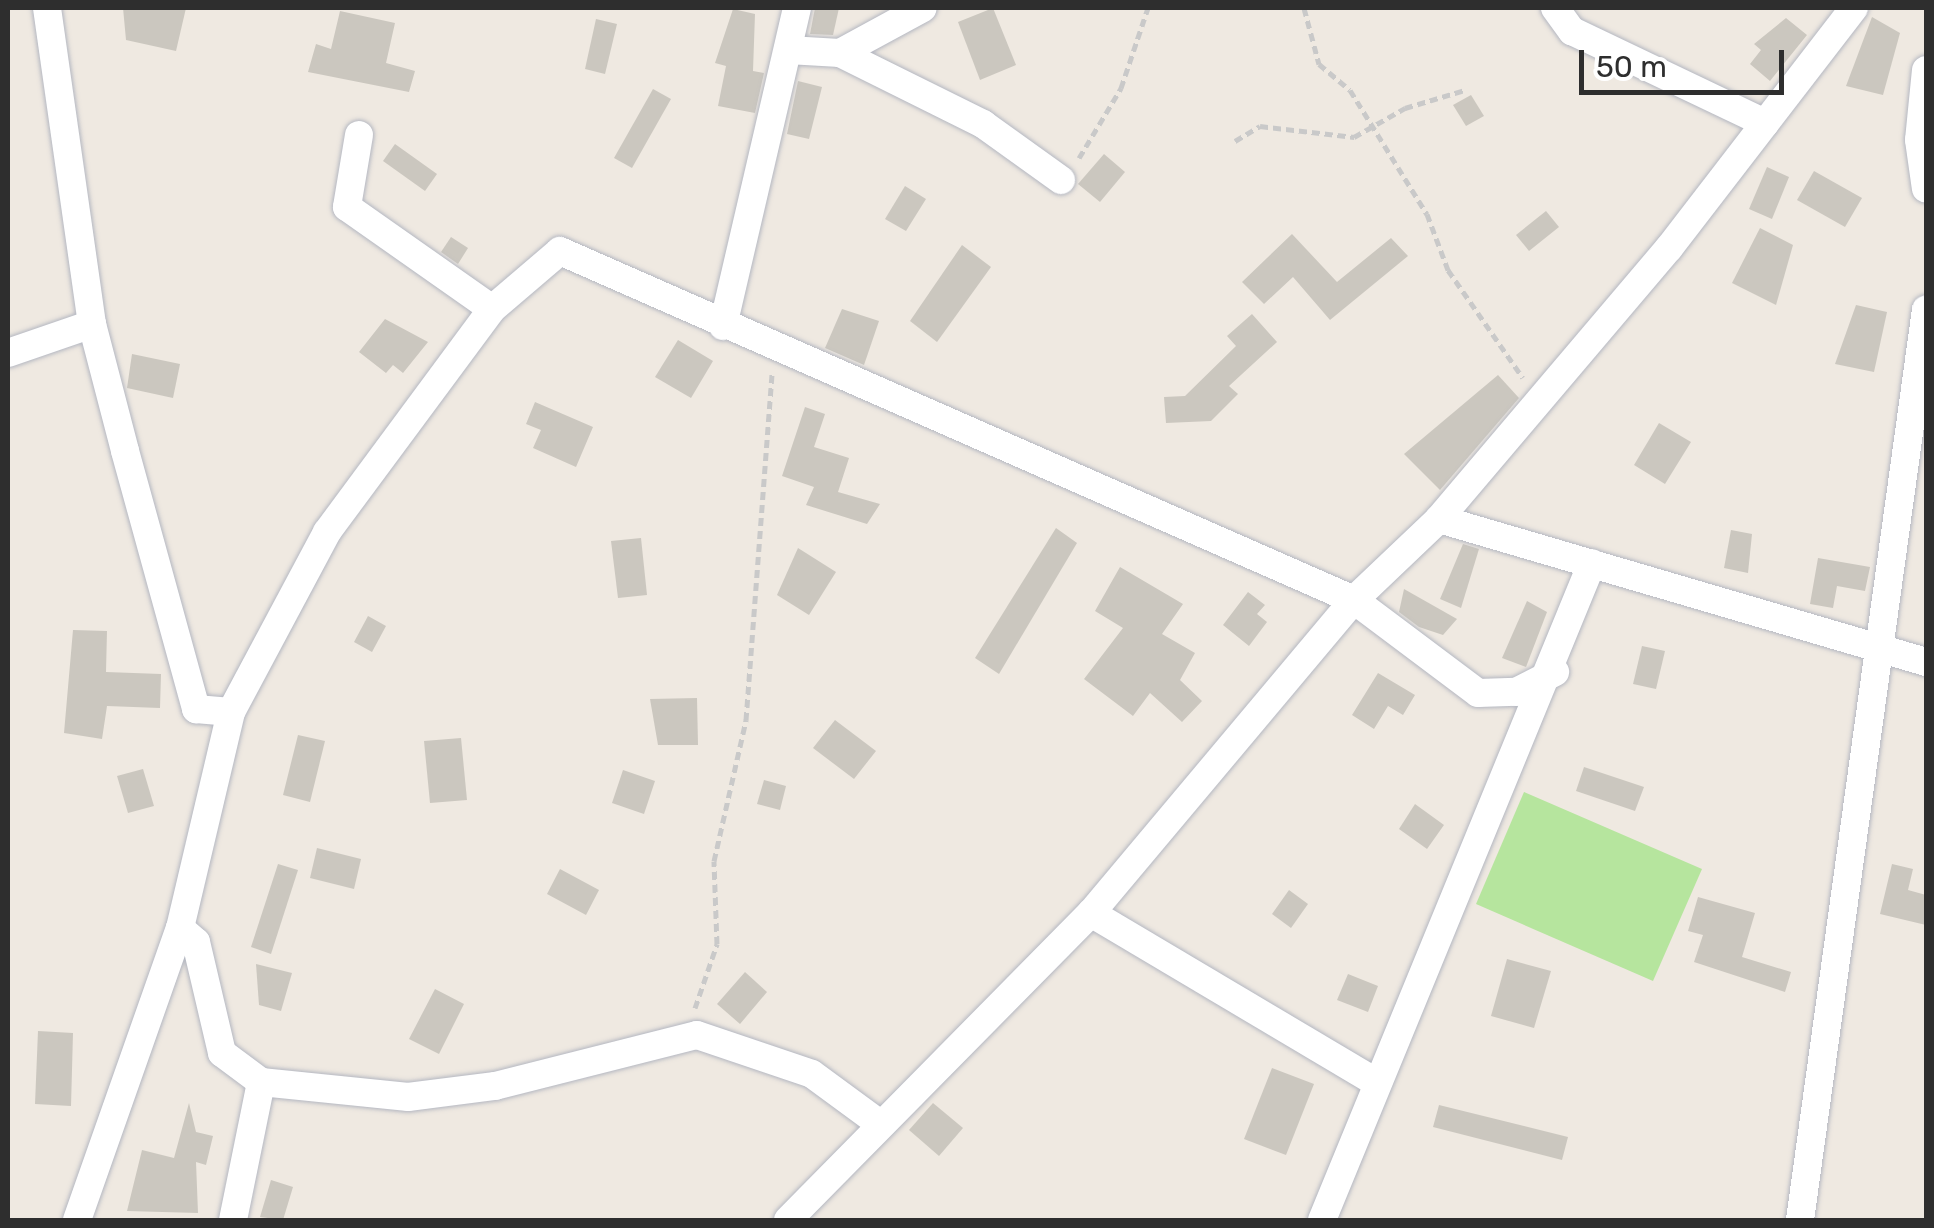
<!DOCTYPE html>
<style>
body{margin:0}
#map{position:relative;width:1934px;height:1228px;overflow:hidden;background:#efe9e1;font-family:Rubik,sans-serif}
div>[style]{position:absolute}
.green>*{inset:0;background:#b6e59e}
.building>*{inset:0;background:#cbc7bf}
.path>*{height:5px;margin-top:-2.5px;transform-origin:0;background:repeating-linear-gradient(90deg,#c9c9c9 0 8px,transparent 0 13px)}
.roads{filter:drop-shadow(0 0 2px #b4b7c1) drop-shadow(0 0 2px #b4b7c1)}
.minor>*{height:28px;margin:-14px;padding:0 14px;transform-origin:14px;border-radius:14px;background:#fff}
span{translate:-50% -50%;white-space:nowrap;text-align:center;line-height:1.15;-webkit-text-stroke:8px #fff;paint-order:stroke}
.frame{position:absolute;inset:0;border:10px solid #2e2e2e;pointer-events:none}
.scale{position:absolute;left:1579px;top:50px;width:205px;height:45px;box-sizing:border-box;border:5px solid #2e2e2e;border-top:0;padding-left:12px;font-size:30px;line-height:35px;white-space:nowrap;color:#2e2e2e;-webkit-text-stroke:8px #fff;paint-order:stroke}
</style>
<div id="map">
<div class="green">
<div style="clip-path:polygon(1524px 792px,1702px 869px,1653px 981px,1476px 904px)"></div>
</div>
<div class="building">
<div style="clip-path:polygon(123px 8px,186px 8px,176px 51px,126px 40px)"></div>
<div style="clip-path:polygon(815px 8px,839px 8px,833px 35px,810px 34px)"></div>
<div style="clip-path:polygon(993px 8px,1016px 65px,980px 80px,958px 22px)"></div>
<div style="clip-path:polygon(733px 9px,755px 14px,753px 71px,764px 73px,755px 113px,718px 106px,726px 66px,715px 63px)"></div>
<div style="clip-path:polygon(340px 11px,395px 23px,386px 63px,415px 71px,409px 92px,308px 72px,316px 44px,331px 49px)"></div>
<div style="clip-path:polygon(1872px 17px,1900px 33px,1883px 95px,1846px 86px)"></div>
<div style="clip-path:polygon(1786px 18px,1807px 35px,1770px 81px,1750px 64px,1761px 50px,1754px 44px)"></div>
<div style="clip-path:polygon(596px 19px,617px 24px,605px 74px,585px 69px)"></div>
<div style="clip-path:polygon(798px 81px,822px 87px,809px 139px,787px 134px)"></div>
<div style="clip-path:polygon(653px 89px,671px 99px,632px 168px,614px 158px)"></div>
<div style="clip-path:polygon(1471px 95px,1484px 116px,1466px 126px,1453px 105px)"></div>
<div style="clip-path:polygon(395px 144px,437px 174px,425px 191px,383px 161px)"></div>
<div style="clip-path:polygon(1104px 154px,1125px 172px,1100px 202px,1078px 184px)"></div>
<div style="clip-path:polygon(1767px 167px,1789px 177px,1772px 219px,1749px 209px)"></div>
<div style="clip-path:polygon(1814px 171px,1862px 198px,1845px 227px,1797px 200px)"></div>
<div style="clip-path:polygon(905px 186px,926px 199px,906px 231px,885px 219px)"></div>
<div style="clip-path:polygon(1546px 211px,1559px 227px,1529px 251px,1516px 235px)"></div>
<div style="clip-path:polygon(1760px 228px,1793px 245px,1776px 305px,1732px 283px)"></div>
<div style="clip-path:polygon(1292px 234px,1337px 282px,1391px 238px,1408px 256px,1330px 320px,1293px 277px,1264px 304px,1242px 282px)"></div>
<div style="clip-path:polygon(451px 237px,468px 248px,458px 264px,441px 252px)"></div>
<div style="clip-path:polygon(962px 245px,991px 267px,937px 342px,910px 321px)"></div>
<div style="clip-path:polygon(1856px 305px,1887px 312px,1874px 372px,1835px 364px)"></div>
<div style="clip-path:polygon(842px 309px,879px 321px,864px 365px,825px 348px)"></div>
<div style="clip-path:polygon(1252px 314px,1277px 342px,1229px 386px,1238px 394px,1211px 421px,1166px 423px,1164px 397px,1185px 396px,1236px 346px,1227px 336px)"></div>
<div style="clip-path:polygon(385px 319px,428px 342px,403px 373px,393px 365px,386px 373px,359px 352px)"></div>
<div style="clip-path:polygon(678px 340px,713px 361px,691px 398px,655px 377px)"></div>
<div style="clip-path:polygon(132px 354px,180px 364px,173px 398px,127px 388px)"></div>
<div style="clip-path:polygon(1498px 375px,1519px 398px,1440px 490px,1404px 454px)"></div>
<div style="clip-path:polygon(535px 402px,593px 427px,576px 467px,533px 448px,541px 430px,526px 424px)"></div>
<div style="clip-path:polygon(805px 407px,825px 414px,814px 447px,849px 458px,838px 492px,880px 504px,867px 524px,806px 505px,814px 487px,782px 476px)"></div>
<div style="clip-path:polygon(1659px 423px,1691px 442px,1665px 484px,1634px 465px)"></div>
<div style="clip-path:polygon(1056px 528px,1077px 543px,999px 674px,975px 658px)"></div>
<div style="clip-path:polygon(1731px 530px,1752px 534px,1748px 573px,1724px 568px)"></div>
<div style="clip-path:polygon(641px 538px,647px 595px,618px 598px,611px 541px)"></div>
<div style="clip-path:polygon(1463px 544px,1479px 549px,1461px 608px,1440px 599px)"></div>
<div style="clip-path:polygon(798px 548px,836px 572px,809px 615px,777px 595px)"></div>
<div style="clip-path:polygon(1818px 558px,1870px 567px,1865px 591px,1837px 586px,1833px 608px,1810px 604px)"></div>
<div style="clip-path:polygon(1120px 567px,1183px 604px,1162px 634px,1195px 653px,1180px 680px,1202px 701px,1182px 722px,1150px 693px,1133px 716px,1084px 679px,1123px 628px,1095px 611px)"></div>
<div style="clip-path:polygon(1404px 589px,1457px 619px,1443px 635px,1419px 627px,1399px 612px)"></div>
<div style="clip-path:polygon(1248px 592px,1265px 605px,1257px 614px,1267px 622px,1249px 646px,1223px 625px)"></div>
<div style="clip-path:polygon(1527px 601px,1547px 612px,1526px 667px,1502px 658px)"></div>
<div style="clip-path:polygon(368px 616px,386px 626px,372px 652px,354px 642px)"></div>
<div style="clip-path:polygon(73px 630px,107px 631px,106px 672px,161px 674px,160px 708px,107px 706px,102px 739px,64px 733px)"></div>
<div style="clip-path:polygon(1642px 646px,1665px 651px,1656px 689px,1633px 684px)"></div>
<div style="clip-path:polygon(1378px 673px,1415px 695px,1403px 715px,1388px 706px,1374px 729px,1352px 715px)"></div>
<div style="clip-path:polygon(697px 698px,698px 745px,658px 745px,650px 699px)"></div>
<div style="clip-path:polygon(835px 720px,876px 751px,854px 779px,813px 748px)"></div>
<div style="clip-path:polygon(298px 735px,325px 741px,310px 802px,283px 795px)"></div>
<div style="clip-path:polygon(461px 738px,467px 800px,430px 803px,424px 741px)"></div>
<div style="clip-path:polygon(1584px 767px,1644px 787px,1635px 811px,1576px 791px)"></div>
<div style="clip-path:polygon(143px 769px,154px 806px,128px 813px,117px 776px)"></div>
<div style="clip-path:polygon(623px 770px,655px 781px,644px 814px,612px 803px)"></div>
<div style="clip-path:polygon(764px 780px,786px 786px,780px 810px,757px 804px)"></div>
<div style="clip-path:polygon(1415px 804px,1444px 825px,1427px 849px,1399px 829px)"></div>
<div style="clip-path:polygon(317px 848px,361px 859px,354px 889px,310px 878px)"></div>
<div style="clip-path:polygon(278px 864px,298px 870px,271px 954px,251px 947px)"></div>
<div style="clip-path:polygon(1892px 864px,1913px 869px,1908px 890px,1926px 895px,1926px 925px,1880px 914px)"></div>
<div style="clip-path:polygon(560px 869px,599px 890px,586px 915px,547px 894px)"></div>
<div style="clip-path:polygon(1289px 890px,1308px 904px,1291px 928px,1272px 914px)"></div>
<div style="clip-path:polygon(1698px 897px,1755px 913px,1742px 957px,1791px 972px,1785px 992px,1694px 962px,1703px 935px,1688px 931px)"></div>
<div style="clip-path:polygon(1507px 959px,1551px 971px,1534px 1028px,1491px 1016px)"></div>
<div style="clip-path:polygon(256px 964px,292px 973px,281px 1011px,259px 1005px)"></div>
<div style="clip-path:polygon(745px 972px,767px 992px,740px 1024px,717px 1004px)"></div>
<div style="clip-path:polygon(1348px 974px,1378px 986px,1368px 1012px,1337px 1000px)"></div>
<div style="clip-path:polygon(435px 989px,464px 1004px,439px 1054px,409px 1039px)"></div>
<div style="clip-path:polygon(38px 1031px,73px 1033px,71px 1106px,35px 1104px)"></div>
<div style="clip-path:polygon(1272px 1068px,1314px 1084px,1286px 1155px,1244px 1139px)"></div>
<div style="clip-path:polygon(189px 1103px,196px 1132px,213px 1136px,206px 1165px,196px 1162px,198px 1213px,127px 1211px,142px 1150px,174px 1158px)"></div>
<div style="clip-path:polygon(933px 1103px,963px 1128px,939px 1156px,909px 1130px)"></div>
<div style="clip-path:polygon(1439px 1105px,1568px 1137px,1562px 1160px,1433px 1127px)"></div>
<div style="clip-path:polygon(271px 1180px,293px 1187px,283px 1220px,260px 1217px)"></div>
</div>
<div class="path">
<div style="left:1304px;top:8px;width:58px;rotate:75deg"></div>
<div style="left:1319px;top:64px;width:40px;rotate:40deg"></div>
<div style="left:1350px;top:90px;width:146px;rotate:58.2deg"></div>
<div style="left:1427px;top:214px;width:60px;rotate:69.4deg"></div>
<div style="left:1448px;top:270px;width:131px;rotate:55.2deg"></div>
<div style="left:1235px;top:141px;width:29px;rotate:-31deg"></div>
<div style="left:1260px;top:126px;width:95px;rotate:6.7deg"></div>
<div style="left:1354px;top:137px;width:59px;rotate:-29.6deg"></div>
<div style="left:1405px;top:108px;width:63px;rotate:-16.7deg"></div>
<div style="left:1079px;top:158px;width:82px;rotate:-59deg"></div>
<div style="left:1121px;top:88px;width:84px;rotate:-71.4deg"></div>
<div style="left:695px;top:1008px;width:68px;rotate:-71deg"></div>
<div style="left:717px;top:944px;width:83px;rotate:-92.1deg"></div>
<div style="left:714px;top:861px;width:145px;rotate:-77.2deg"></div>
<div style="left:746px;top:720px;width:349px;rotate:-85.7deg"></div>
</div>
<div class="roads">
<div class="minor">
<div style="left:47px;top:8px;width:319px;rotate:81.9deg"></div>
<div style="left:92px;top:324px;width:131px;rotate:75.4deg"></div>
<div style="left:125px;top:451px;width:268px;rotate:74.6deg"></div>
<div style="left:196px;top:709px;width:35px;rotate:5deg"></div>
<div style="left:1555px;top:8px;width:29px;rotate:54deg"></div>
<div style="left:1572px;top:31px;width:214px;rotate:25.5deg"></div>
<div style="left:788px;top:50px;width:52px;rotate:3.3deg"></div>
<div style="left:840px;top:53px;width:94px;rotate:-28.5deg"></div>
<div style="left:840px;top:53px;width:160px;rotate:26.4deg"></div>
<div style="left:983px;top:124px;width:96px;rotate:35.7deg"></div>
<div style="left:1926px;top:70px;width:70px;rotate:95.7deg"></div>
<div style="left:1919px;top:140px;width:49px;rotate:81.9deg"></div>
<div style="left:359px;top:135px;width:73px;rotate:99.5deg"></div>
<div style="left:347px;top:207px;width:177px;rotate:35.1deg"></div>
<div style="left:723px;top:326px;width:326px;rotate:-76.9deg"></div>
<div style="left:8px;top:353px;width:89px;rotate:-19deg"></div>
<div style="left:1439px;top:519px;width:508px;rotate:16.36deg"></div>
<div style="left:1091px;top:913px;width:331px;rotate:30.7deg"></div>
<div style="left:180px;top:928px;width:21px;rotate:41deg"></div>
<div style="left:196px;top:942px;width:114px;rotate:76.8deg"></div>
<div style="left:222px;top:1053px;width:49px;rotate:36.6deg"></div>
<div style="left:261px;top:1082px;width:148px;rotate:5.8deg"></div>
<div style="left:408px;top:1097px;width:88px;rotate:-7.2deg"></div>
<div style="left:495px;top:1086px;width:208px;rotate:-14.2deg"></div>
<div style="left:697px;top:1035px;width:121px;rotate:18.7deg"></div>
<div style="left:812px;top:1074px;width:79px;rotate:36.3deg"></div>
<div style="left:77px;top:1220px;width:310px;rotate:-70.6deg"></div>
<div style="left:180px;top:928px;width:222px;rotate:-76.7deg"></div>
<div style="left:231px;top:712px;width:204px;rotate:-61.9deg"></div>
<div style="left:327px;top:532px;width:277px;rotate:-53.5deg"></div>
<div style="left:492px;top:309px;width:89px;rotate:-40.5deg"></div>
<div style="left:560px;top:251px;width:867px;rotate:23.73deg"></div>
<div style="left:1354px;top:600px;width:155px;rotate:36.9deg"></div>
<div style="left:1478px;top:693px;width:38px;rotate:-2deg"></div>
<div style="left:1516px;top:692px;width:44px;rotate:-27.1deg"></div>
<div style="left:233px;top:1220px;width:141px;rotate:-78.5deg"></div>
<div style="left:788px;top:1220px;width:431px;rotate:-45.4deg"></div>
<div style="left:1091px;top:913px;width:409px;rotate:-50deg"></div>
<div style="left:1354px;top:600px;width:117px;rotate:-43.6deg"></div>
<div style="left:1439px;top:519px;width:355px;rotate:-49.7deg"></div>
<div style="left:1669px;top:248px;width:303px;rotate:-52.4deg"></div>
<div style="left:1322px;top:1220px;width:710px;rotate:-67.66deg"></div>
<div style="left:1800px;top:1220px;width:919px;rotate:-82.12deg"></div>
</div>
</div>
<div class="frame"></div>
<div class="scale">50 m</div>
</div>
